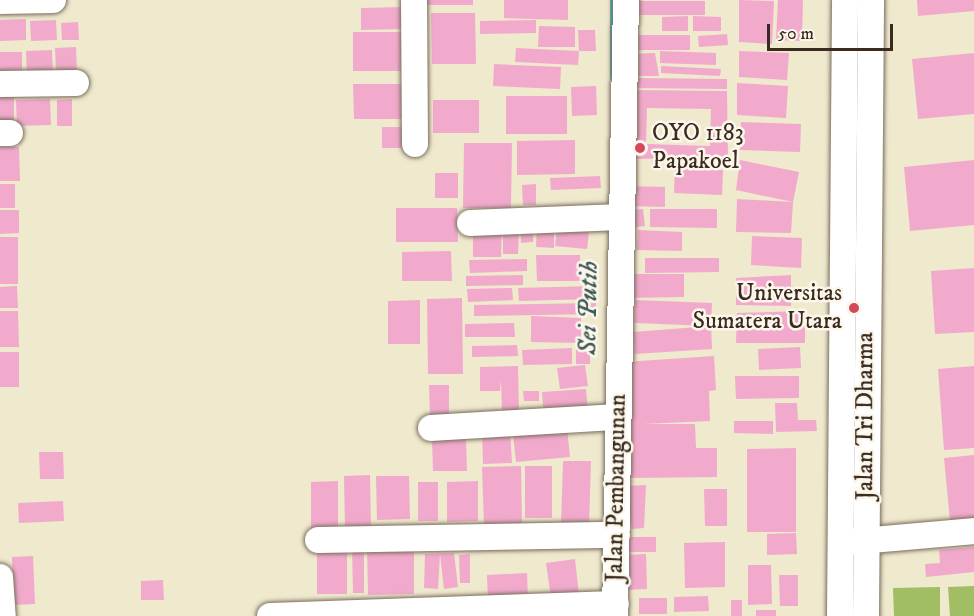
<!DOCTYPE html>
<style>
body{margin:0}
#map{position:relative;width:974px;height:616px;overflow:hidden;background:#efe9ce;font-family:"IM FELL DW Pica",serif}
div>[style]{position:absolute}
.green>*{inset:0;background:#a1be65}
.stream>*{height:5px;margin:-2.5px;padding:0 2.5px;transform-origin:2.5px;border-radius:2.5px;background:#48b6c3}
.building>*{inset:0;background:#f2aacc}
.roads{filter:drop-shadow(0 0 2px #7a6d5c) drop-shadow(0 0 2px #7a6d5c)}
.minor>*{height:26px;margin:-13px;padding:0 13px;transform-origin:13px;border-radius:13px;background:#fff}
.dots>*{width:16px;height:16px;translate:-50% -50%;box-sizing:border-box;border:3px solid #fbf7ec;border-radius:50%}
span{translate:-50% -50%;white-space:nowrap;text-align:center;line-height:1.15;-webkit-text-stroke:5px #fbf7ec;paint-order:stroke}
.poi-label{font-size:24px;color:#3b2a1e}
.left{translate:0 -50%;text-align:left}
.right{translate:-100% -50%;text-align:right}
.street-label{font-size:24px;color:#3b2a1e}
.water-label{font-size:26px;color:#405b58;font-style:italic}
.scale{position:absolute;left:767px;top:24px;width:126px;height:27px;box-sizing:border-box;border:3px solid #3b2a1e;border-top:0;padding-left:8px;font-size:18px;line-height:21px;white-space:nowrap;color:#3b2a1e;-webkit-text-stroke:4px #fbf7ec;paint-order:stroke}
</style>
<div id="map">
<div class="green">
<div style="clip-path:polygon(974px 586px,974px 616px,950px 616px,948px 587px)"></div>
<div style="clip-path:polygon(940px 587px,940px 616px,894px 616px,893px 588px)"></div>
</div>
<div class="stream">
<div style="left:612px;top:0;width:77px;rotate:90deg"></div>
</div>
<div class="building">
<div style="clip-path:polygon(426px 0,473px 0,473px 5px,427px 5px)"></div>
<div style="clip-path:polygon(504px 0,568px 0,568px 20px,504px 18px)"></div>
<div style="clip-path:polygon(739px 0,774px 1px,772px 44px,739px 42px)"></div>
<div style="clip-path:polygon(778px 0,803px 0,802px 41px,776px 40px)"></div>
<div style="clip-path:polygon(917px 0,974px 0,974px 11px,918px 16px)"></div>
<div style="clip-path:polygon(639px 1px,705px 1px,705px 15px,639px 15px)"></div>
<div style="clip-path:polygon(402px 7px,402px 29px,361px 30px,361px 8px)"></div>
<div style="clip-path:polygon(431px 13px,475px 13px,476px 64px,432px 64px)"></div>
<div style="clip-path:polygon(688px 16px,688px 31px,662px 31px,662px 17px)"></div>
<div style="clip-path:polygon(693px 16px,721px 17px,721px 31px,693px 31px)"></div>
<div style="clip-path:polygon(26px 19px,26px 40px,0 41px,0 20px)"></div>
<div style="clip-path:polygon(56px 20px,57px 40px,31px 41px,30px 21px)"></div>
<div style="clip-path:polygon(536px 20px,536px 33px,480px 34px,480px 21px)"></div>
<div style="clip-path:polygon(78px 22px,79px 40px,62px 40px,61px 23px)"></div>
<div style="clip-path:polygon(539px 26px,575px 27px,575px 47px,538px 47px)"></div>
<div style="clip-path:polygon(578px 30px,595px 30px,596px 51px,579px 51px)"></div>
<div style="clip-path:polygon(353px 32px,404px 32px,405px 71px,353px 71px)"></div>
<div style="clip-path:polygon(727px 34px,728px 45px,699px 47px,698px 36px)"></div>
<div style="clip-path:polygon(638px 35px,690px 35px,690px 50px,638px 50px)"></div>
<div style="clip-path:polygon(76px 47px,77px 74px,56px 74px,55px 48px)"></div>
<div style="clip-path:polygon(516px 48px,579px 51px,578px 65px,515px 62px)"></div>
<div style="clip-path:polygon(52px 50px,53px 76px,27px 77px,26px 51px)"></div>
<div style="clip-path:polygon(660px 51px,716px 53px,716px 65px,660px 63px)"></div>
<div style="clip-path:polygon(739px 51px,789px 53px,787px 80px,739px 77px)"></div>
<div style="clip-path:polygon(0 52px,22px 52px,22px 73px,0 74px)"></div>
<div style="clip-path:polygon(655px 53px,659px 76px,629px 76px,629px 54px)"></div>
<div style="clip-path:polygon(974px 53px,974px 114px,918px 119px,912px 59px)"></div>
<div style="clip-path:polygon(494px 64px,561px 67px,560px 89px,493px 86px)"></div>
<div style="clip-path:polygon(661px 66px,721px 69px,720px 76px,661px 73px)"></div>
<div style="clip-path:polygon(631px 78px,727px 79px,727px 89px,631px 88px)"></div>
<div style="clip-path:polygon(737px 83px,788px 86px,786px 118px,737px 115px)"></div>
<div style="clip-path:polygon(353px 84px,410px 84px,411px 119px,354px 119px)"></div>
<div style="clip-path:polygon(596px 86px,597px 115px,572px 116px,571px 87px)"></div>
<div style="clip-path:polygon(evenodd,632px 90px,727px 91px,728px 157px,633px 159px,632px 90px,647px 108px,711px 109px,710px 146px,646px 144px,647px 108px)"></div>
<div style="clip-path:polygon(0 96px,14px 96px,14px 125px,0 125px)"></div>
<div style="clip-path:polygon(506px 96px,567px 96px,567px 134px,506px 134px)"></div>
<div style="clip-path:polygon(50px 99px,51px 125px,17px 126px,16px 100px)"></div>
<div style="clip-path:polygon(72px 99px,72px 126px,57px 126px,57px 100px)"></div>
<div style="clip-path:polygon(433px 100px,479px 100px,479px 133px,433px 133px)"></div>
<div style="clip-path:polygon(741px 122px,801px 124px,800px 152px,740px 150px)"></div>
<div style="clip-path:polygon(382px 127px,411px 127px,411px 148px,382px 148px)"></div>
<div style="clip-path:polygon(575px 140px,575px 174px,517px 175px,517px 141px)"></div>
<div style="clip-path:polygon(464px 143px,512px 143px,511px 208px,463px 208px)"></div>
<div style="clip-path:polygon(0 147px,19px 147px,20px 181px,0 181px)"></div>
<div style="clip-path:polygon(740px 160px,799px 172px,793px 202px,736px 190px)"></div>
<div style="clip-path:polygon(974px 160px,974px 225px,910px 231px,904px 167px)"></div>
<div style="clip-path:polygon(675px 168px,723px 170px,722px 195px,674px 193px)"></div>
<div style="clip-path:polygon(435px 173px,458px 173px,458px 198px,435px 198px)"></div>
<div style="clip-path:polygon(600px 176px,601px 188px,551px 190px,550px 178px)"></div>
<div style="clip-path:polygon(0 184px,15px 184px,15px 208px,0 208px)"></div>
<div style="clip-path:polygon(536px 184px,536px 205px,523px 205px,522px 185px)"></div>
<div style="clip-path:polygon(626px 186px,665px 187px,665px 207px,626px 206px)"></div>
<div style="clip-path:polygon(737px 199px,793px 202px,791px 233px,736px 232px)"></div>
<div style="clip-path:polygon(396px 208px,457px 208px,458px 242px,396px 242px)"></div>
<div style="clip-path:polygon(643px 209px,645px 226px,626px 228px,624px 211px)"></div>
<div style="clip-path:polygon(650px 209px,717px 209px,717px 228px,650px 227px)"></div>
<div style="clip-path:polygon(0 210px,19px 210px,19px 233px,0 234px)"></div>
<div style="clip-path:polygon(537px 222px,554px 222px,554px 248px,536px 247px)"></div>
<div style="clip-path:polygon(520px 223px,533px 223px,533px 242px,521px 243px)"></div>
<div style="clip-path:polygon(503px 225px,519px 225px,518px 254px,503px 254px)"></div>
<div style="clip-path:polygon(473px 227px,502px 228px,501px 257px,473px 257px)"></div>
<div style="clip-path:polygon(557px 229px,589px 232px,587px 249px,555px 246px)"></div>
<div style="clip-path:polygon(638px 230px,682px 232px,682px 251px,637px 250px)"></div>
<div style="clip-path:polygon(752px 236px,802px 238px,801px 268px,751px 265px)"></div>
<div style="clip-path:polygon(0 237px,18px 237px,18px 284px,0 284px)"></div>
<div style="clip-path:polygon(451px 251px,452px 281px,402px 281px,402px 252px)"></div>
<div style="clip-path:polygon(536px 255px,580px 255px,580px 281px,537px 281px)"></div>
<div style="clip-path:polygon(645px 258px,719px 258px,719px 272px,645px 273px)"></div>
<div style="clip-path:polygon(527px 259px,527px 271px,470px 273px,469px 260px)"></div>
<div style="clip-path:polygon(974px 268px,974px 332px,935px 334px,931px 271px)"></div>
<div style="clip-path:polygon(625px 274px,684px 274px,684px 297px,625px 298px)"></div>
<div style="clip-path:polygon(523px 275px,523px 285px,466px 286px,466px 276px)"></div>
<div style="clip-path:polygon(791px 275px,791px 306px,736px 305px,736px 278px)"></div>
<div style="clip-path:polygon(17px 286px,18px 308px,0 308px,0 287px)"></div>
<div style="clip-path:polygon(594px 286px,594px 299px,519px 301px,518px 288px)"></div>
<div style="clip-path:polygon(512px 288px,513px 300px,468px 302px,467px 289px)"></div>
<div style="clip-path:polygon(462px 298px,463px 374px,428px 374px,427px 299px)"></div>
<div style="clip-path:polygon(420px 300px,420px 344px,388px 344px,388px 301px)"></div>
<div style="clip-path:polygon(635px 300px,712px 303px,711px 326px,634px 323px)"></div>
<div style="clip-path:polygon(596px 303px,596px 314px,474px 316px,474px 305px)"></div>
<div style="clip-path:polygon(0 311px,18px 311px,19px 347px,0 347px)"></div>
<div style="clip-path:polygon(805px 311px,805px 343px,736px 343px,737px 313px)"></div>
<div style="clip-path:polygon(531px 316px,581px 318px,581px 343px,531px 342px)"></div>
<div style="clip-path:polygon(514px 323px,515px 337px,465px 337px,465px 324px)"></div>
<div style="clip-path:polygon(711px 326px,712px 349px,635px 354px,633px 332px)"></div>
<div style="clip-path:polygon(517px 345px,518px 356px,472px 357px,472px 346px)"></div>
<div style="clip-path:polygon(590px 347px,590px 364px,576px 364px,576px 348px)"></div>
<div style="clip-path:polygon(800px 347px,801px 368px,759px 370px,758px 349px)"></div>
<div style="clip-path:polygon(572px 348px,572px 364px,523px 365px,522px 350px)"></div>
<div style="clip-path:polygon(0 352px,19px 352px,19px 387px,0 387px)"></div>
<div style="clip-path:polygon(714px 356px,716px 390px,709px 391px,710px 421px,643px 424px,695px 424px,696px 448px,717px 448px,717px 477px,629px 478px,624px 362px)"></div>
<div style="clip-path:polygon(585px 365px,588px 386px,560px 389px,557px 368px)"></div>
<div style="clip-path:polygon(518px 366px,519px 412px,502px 412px,501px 380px,500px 391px,480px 391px,480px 367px)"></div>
<div style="clip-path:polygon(974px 366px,974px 448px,944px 450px,938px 369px)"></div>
<div style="clip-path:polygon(735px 376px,799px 376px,799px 398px,736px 399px)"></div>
<div style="clip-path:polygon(429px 385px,449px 385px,449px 418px,430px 418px)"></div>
<div style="clip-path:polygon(586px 389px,588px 413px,544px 417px,542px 392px)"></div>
<div style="clip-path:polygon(523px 391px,539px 391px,539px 401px,524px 401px)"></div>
<div style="clip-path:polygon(775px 403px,797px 403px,798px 420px,816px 420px,817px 431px,776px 432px)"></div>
<div style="clip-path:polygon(734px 421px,773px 421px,773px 434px,734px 433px)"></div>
<div style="clip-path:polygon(510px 428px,512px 463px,483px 464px,482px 429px)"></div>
<div style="clip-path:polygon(567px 428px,570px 457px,516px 462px,513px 434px)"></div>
<div style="clip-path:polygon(432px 439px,466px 439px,467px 471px,433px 471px)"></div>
<div style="clip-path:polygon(796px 448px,796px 532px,747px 532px,747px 449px)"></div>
<div style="clip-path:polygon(39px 452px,63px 452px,64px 479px,40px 479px)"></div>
<div style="clip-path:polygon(974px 455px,974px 519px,950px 521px,944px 458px)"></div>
<div style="clip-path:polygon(563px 461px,591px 461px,589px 526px,561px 526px)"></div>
<div style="clip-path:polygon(521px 466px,522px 524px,484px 525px,482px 467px)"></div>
<div style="clip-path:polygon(525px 466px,552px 466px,552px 518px,525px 518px)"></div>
<div style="clip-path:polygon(370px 475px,371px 528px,345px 528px,344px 476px)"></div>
<div style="clip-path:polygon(376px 476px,409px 476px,410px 519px,377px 520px)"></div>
<div style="clip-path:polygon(338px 481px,338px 532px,311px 532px,311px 482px)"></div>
<div style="clip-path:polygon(478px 481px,478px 521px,447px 522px,447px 482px)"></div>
<div style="clip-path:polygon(418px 482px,438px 482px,438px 521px,418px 521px)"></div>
<div style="clip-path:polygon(646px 485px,644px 528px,632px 529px,626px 486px)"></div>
<div style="clip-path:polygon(704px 489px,727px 489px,727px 526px,705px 526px)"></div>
<div style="clip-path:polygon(63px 501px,64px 521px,19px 523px,18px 503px)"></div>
<div style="clip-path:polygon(796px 533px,797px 554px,767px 555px,767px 534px)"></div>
<div style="clip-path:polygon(626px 537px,656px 537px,656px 552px,626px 552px)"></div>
<div style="clip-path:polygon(725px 542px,725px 587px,685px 588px,684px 543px)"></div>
<div style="clip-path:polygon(414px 544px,414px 594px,368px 595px,367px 545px)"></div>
<div style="clip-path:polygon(352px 546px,364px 546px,364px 593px,353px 593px)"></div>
<div style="clip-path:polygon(974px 547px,974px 572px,926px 577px,925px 564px,940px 563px,939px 550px)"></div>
<div style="clip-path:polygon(317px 549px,347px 549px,347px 594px,317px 594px)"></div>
<div style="clip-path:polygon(454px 553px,458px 587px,444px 589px,440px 554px,438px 589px,424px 588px,425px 554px)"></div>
<div style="clip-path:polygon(470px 554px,470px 583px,460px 583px,459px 555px)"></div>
<div style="clip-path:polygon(646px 554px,647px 589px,627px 590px,626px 555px)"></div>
<div style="clip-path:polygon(33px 556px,35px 604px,13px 605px,12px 557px)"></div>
<div style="clip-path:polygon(575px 559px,579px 595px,551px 598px,546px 563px)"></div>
<div style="clip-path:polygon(748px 565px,771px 565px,772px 604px,748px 605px)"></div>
<div style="clip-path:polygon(527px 573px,528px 600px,488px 601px,487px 575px)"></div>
<div style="clip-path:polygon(779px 575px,798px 575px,798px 606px,780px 606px)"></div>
<div style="clip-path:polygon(163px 580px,164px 600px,141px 600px,141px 581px)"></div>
<div style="clip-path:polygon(708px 596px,709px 611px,674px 612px,674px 597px)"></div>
<div style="clip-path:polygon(639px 598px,667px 598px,667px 614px,639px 614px)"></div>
<div style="clip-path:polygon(731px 600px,742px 600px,742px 616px,731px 616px)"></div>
<div style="clip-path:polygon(756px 610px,776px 610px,776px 616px,756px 616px)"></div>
</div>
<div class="roads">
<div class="minor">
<div style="left:414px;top:0;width:144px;rotate:89.6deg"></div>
<div style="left:0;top:1px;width:53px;rotate:-1.1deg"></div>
<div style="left:0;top:84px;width:76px;rotate:-0.8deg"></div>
<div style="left:0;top:133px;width:10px"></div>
<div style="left:470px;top:223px;width:150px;rotate:-2.3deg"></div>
<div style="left:431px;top:428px;width:187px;rotate:-3.4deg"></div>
<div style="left:318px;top:540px;width:299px;rotate:-1deg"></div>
<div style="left:849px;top:542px;width:125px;rotate:-5deg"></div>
<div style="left:0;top:577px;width:39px;rotate:86deg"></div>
<div style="left:270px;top:616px;width:346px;rotate:-2deg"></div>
<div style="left:615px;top:616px;width:616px;rotate:-88.98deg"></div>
<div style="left:840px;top:616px;width:616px;rotate:-89.53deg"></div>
<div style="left:866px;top:616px;width:616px;rotate:-89.53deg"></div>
</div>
</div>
<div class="dots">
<div style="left:640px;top:148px;background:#d1495b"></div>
<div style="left:854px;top:308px;background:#d1495b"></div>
</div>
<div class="poi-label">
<span class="left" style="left:652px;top:148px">OYO 1183<br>Papakoel</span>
<span class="right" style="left:842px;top:308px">Universitas<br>Sumatera Utara</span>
</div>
<div class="street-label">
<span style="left:866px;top:416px;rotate:-90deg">Jalan Tri Dharma</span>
<span style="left:617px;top:488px;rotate:-89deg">Jalan Pembangunan</span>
</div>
<div class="water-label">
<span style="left:589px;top:308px;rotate:-89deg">Sei Putih</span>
</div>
<div class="scale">50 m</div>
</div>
